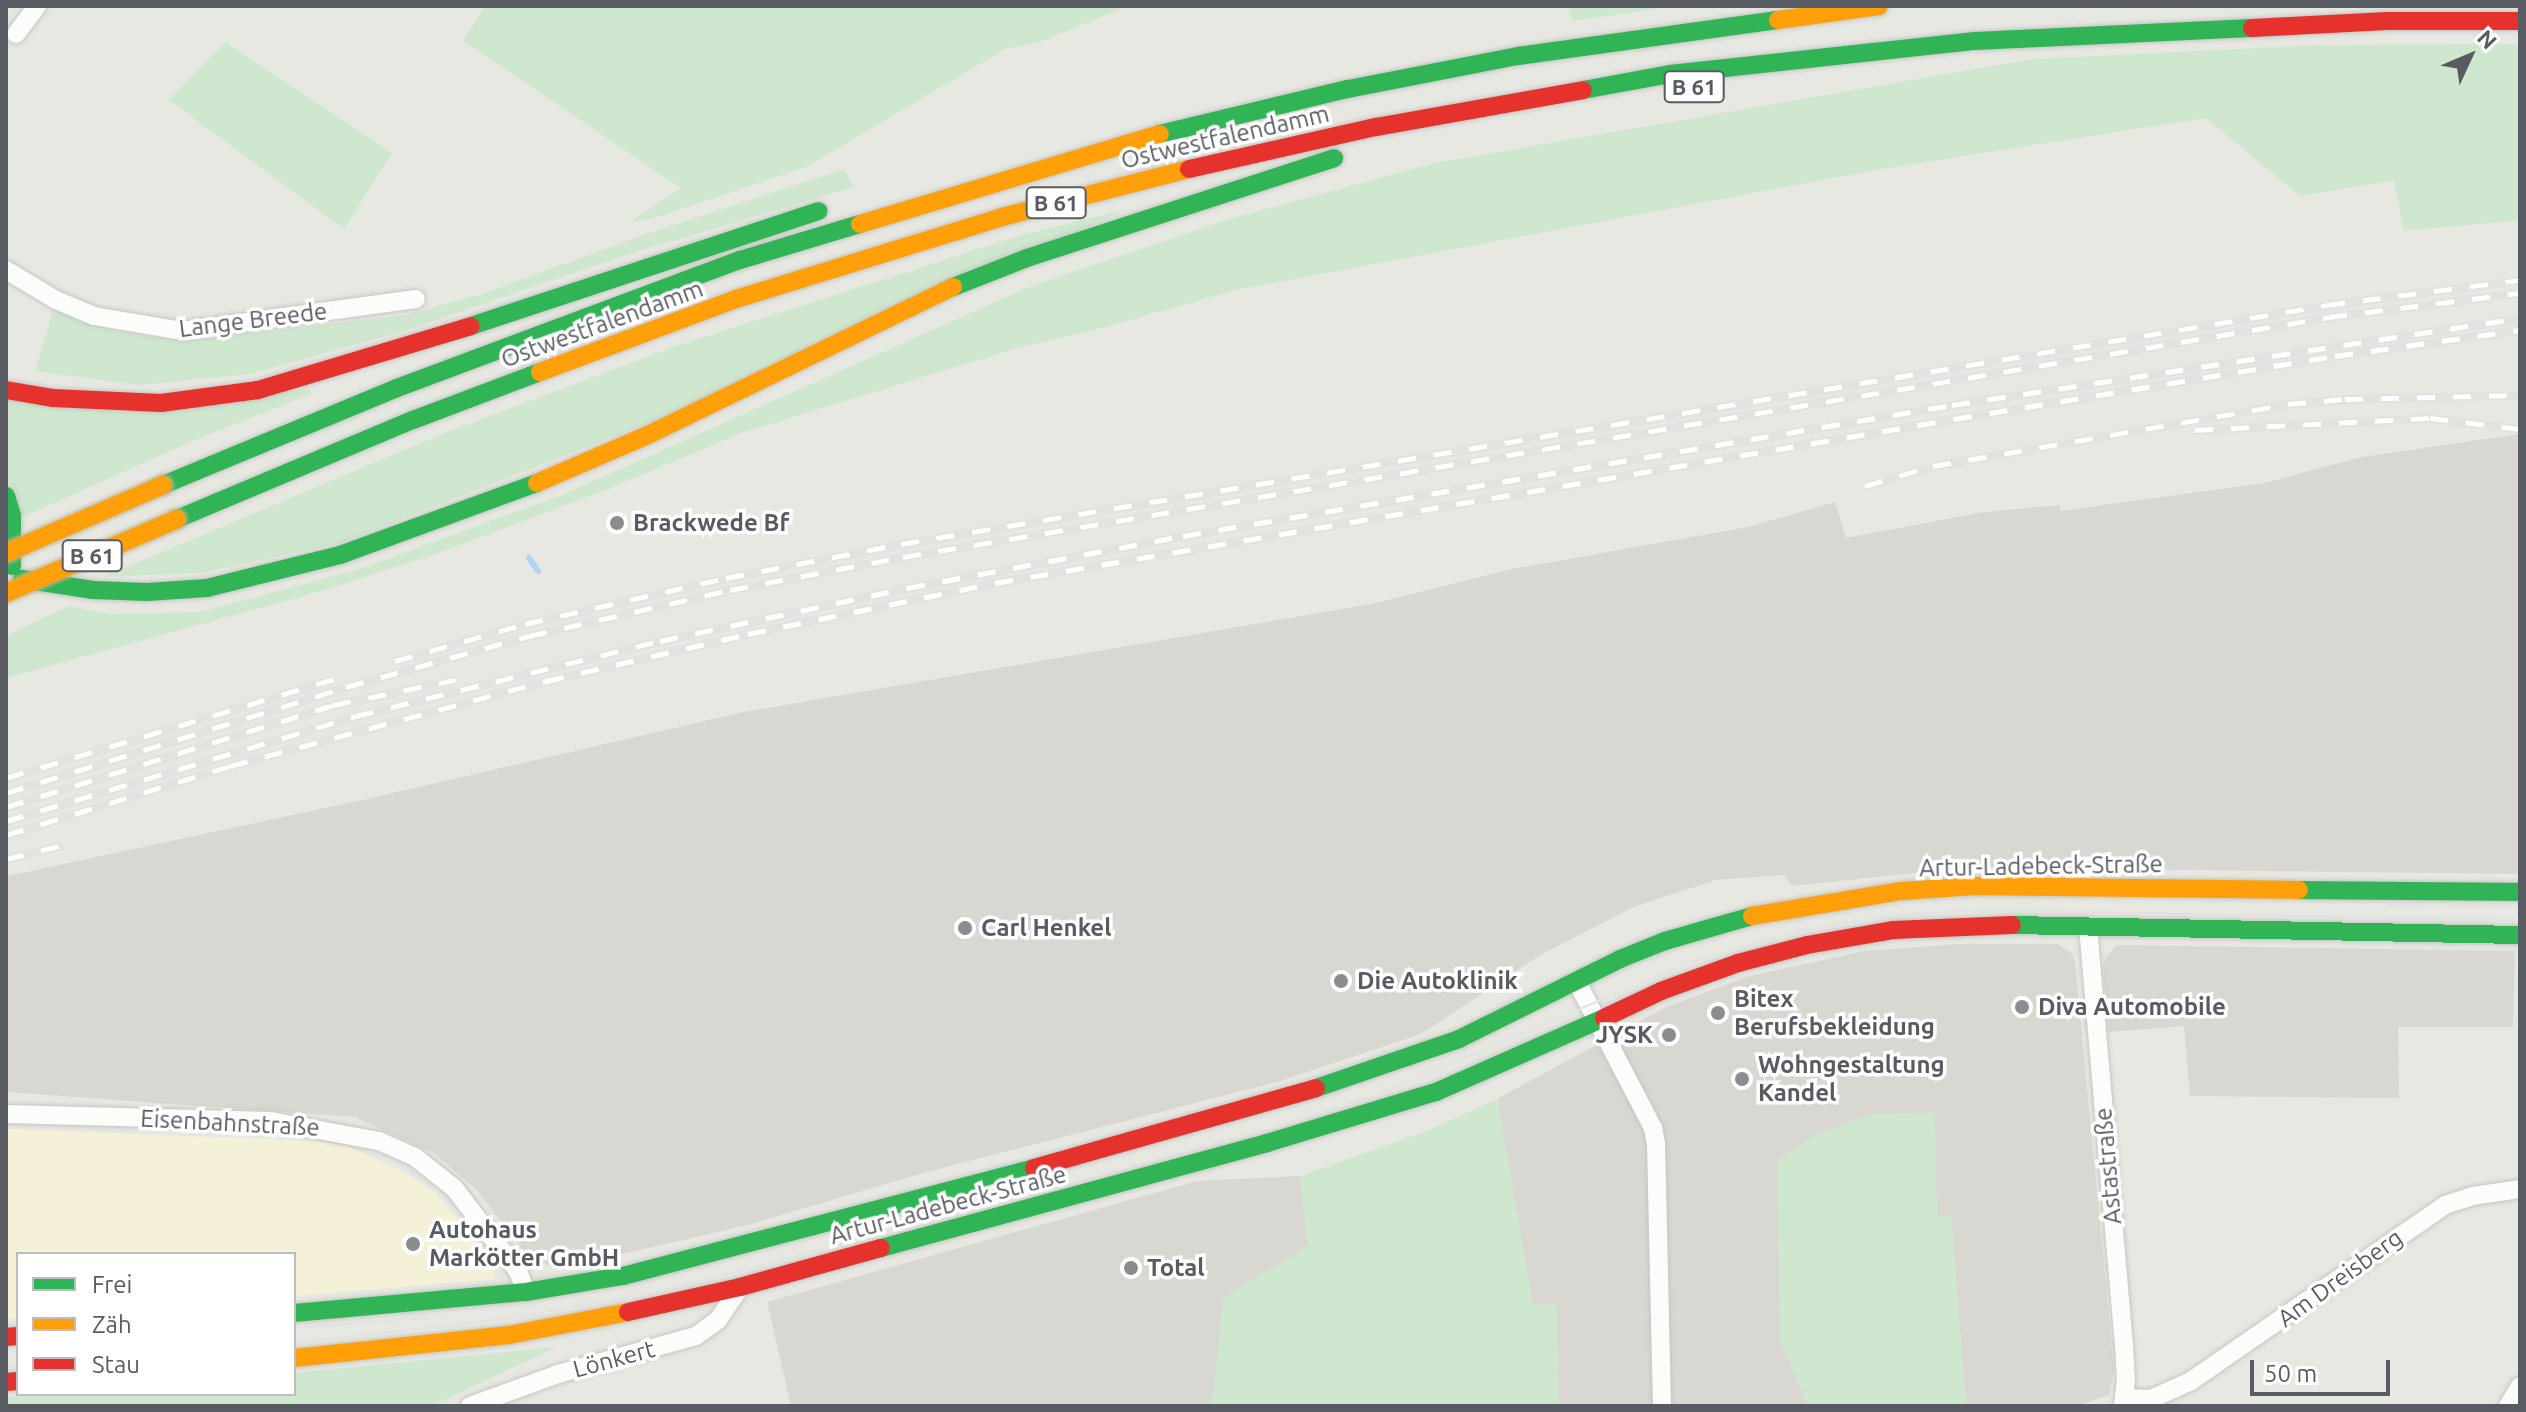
<!DOCTYPE html>
<meta charset="utf-8">
<style>
body{margin:0}
#map{position:relative;width:2526px;height:1412px;overflow:hidden;background:#e8e8e2;font-family:Ubuntu,sans-serif}
div>[style]{position:absolute}
.commercial>*{inset:0;background:#f5f1d8}
.industrial>*{inset:0;background:#d8d7d1}
.green>*{inset:0;background:#cee7ce}
.stream>*{height:6px;margin:-3px;padding:0 3px;transform-origin:3px;border-radius:3px;background:#b2d2f6}
.roads{filter:drop-shadow(0 0 2px #c5c6c4) drop-shadow(0 0 2px #c5c6c4)}
.street>*{height:18px;margin:-9px;padding:0 9px;transform-origin:9px;border-radius:9px;background:#fcfcfb}
.fast>*{height:18px;margin:-9px;padding:0 9px;transform-origin:9px;border-radius:9px;background:#30b455}
.slow>*{height:18px;margin:-9px;padding:0 9px;transform-origin:9px;border-radius:9px;background:#ff9f0a}
.jam>*{height:18px;margin:-9px;padding:0 9px;transform-origin:9px;border-radius:9px;background:#e5322d}
.tram>*{height:2px;margin:-1px;padding:0 1px;transform-origin:1px;border-radius:1px;background:#e2e2e1}
.rail>*{height:9px;margin-top:-4.5px;transform-origin:0;background:repeating-linear-gradient(90deg,#fff 0 18px,#e2e2e1 0 36px);box-sizing:border-box;border-block:2px solid #e2e2e1}
.bridges{filter:drop-shadow(0 0 2px #bfb690) drop-shadow(0 0 2px #bfb690)}
.slow-bridge>*{height:18px;margin:-9px;padding:0 9px;transform-origin:9px;border-radius:9px;background:#ff9f0a}
.dots>*{width:22px;height:22px;translate:-50% -50%;box-sizing:border-box;border:4px solid #fff;border-radius:50%}
span{translate:-50% -50%;white-space:nowrap;text-align:center;line-height:1.15;-webkit-text-stroke:7px #fff;paint-order:stroke}
.shield-label span{padding:2px 6px;background:#fff;border:2px solid;border-radius:6px;-webkit-text-stroke-width:0}
.shield-label{font-size:22px;color:#585b61;font-weight:700}
.street-label{font-size:24px;color:#585b61}
.poi-label{font-size:24px;color:#585b61;font-weight:700}
.left{translate:0 -50%;text-align:left}
.right{translate:-100% -50%;text-align:right}
.frame{position:absolute;inset:0;border:8px solid #585b61;pointer-events:none}
.legend{position:absolute;left:16px;top:1252px;width:280px;height:144px;box-sizing:border-box;background:#fff;border:2px solid #bcbdc0;margin:0;padding:10px 14px;list-style:none;font-size:24px;color:#585b61}
.legend li{display:flex;align-items:center;gap:16px;height:40px}
.legend b{width:40px;border:2px solid #bcbdc0}
.north{position:absolute;left:2430px;top:16px;width:80px;height:80px;-webkit-text-stroke:6px #fff;paint-order:stroke;rotate:46deg;font-size:22px;font-weight:700;line-height:32px;text-align:center;color:#585b61}
.north::after{content:'';display:block;margin:auto;width:28px;height:36px;background:#585b61;clip-path:polygon(50% 0,100% 100%,50% 72%,0 100%)}
.scale{position:absolute;left:2250px;top:1360px;width:140px;height:36px;box-sizing:border-box;border:4px solid #585b61;border-top:0;padding-left:10px;font-size:24px;line-height:28px;white-space:nowrap;color:#585b61;-webkit-text-stroke:6px #fff;paint-order:stroke}
</style>
<div id="map">
<div class="commercial">
<div style="clip-path:polygon(6px 1129px,317px 1141px,347px 1146px,400px 1170px,435px 1192px,495px 1265px,494px 1279px,294px 1296px,294px 1254px,18px 1254px,18px 1318px,6px 1319px)"></div>
</div>
<div class="industrial">
<div style="clip-path:polygon(2520px 434px,2520px 874px,1932px 867px,1915px 873px,1792px 886px,1784px 875px,1716px 880px,1636px 906px,1542px 954px,1421px 1034px,1277px 1082px,923px 1173px,748px 1225px,566px 1267px,552px 1267px,524px 1252px,477px 1190px,434px 1153px,355px 1117px,6px 1092px,6px 871px,8px 876px,367px 799px,744px 712px,1371px 604px,1507px 570px,1748px 527px,1835px 502px,1846px 538px,1984px 512px,2060px 505px,2060px 511px,2264px 483px,2362px 457px)"></div>
<div style="clip-path:polygon(1961px 944px,2058px 944px,2072px 954px,2075px 962px,2114px 1371px,2109px 1395px,2076px 1406px,1966px 1406px,1951px 1216px,1937px 1219px,1934px 1114px,1780px 1340px,1808px 1406px,1559px 1406px,1556px 1305px,1533px 1306px,1497px 1099px,1664px 1008px,1746px 977px,1864px 951px)"></div>
<div style="clip-path:polygon(2116px 945px,2515px 951px,2513px 1027px,2398px 1027px,2399px 1098px,2190px 1096px,2184px 1026px,2109px 1032px,2103px 967px,2105px 959px)"></div>
<div style="clip-path:polygon(1300px 1176px,1308px 1246px,1224px 1298px,1212px 1406px,791px 1406px,767px 1302px,1197px 1181px)"></div>
</div>
<div class="green">
<div style="clip-path:polygon(485px 6px,1128px 6px,1040px 42px,1005px 49px,808px 166px,654px 218px,630px 222px,681px 188px,463px 41px)"></div>
<div style="clip-path:polygon(1569px 6px,1678px 6px,1572px 21px)"></div>
<div style="clip-path:polygon(225px 42px,392px 153px,344px 229px,169px 100px)"></div>
<div style="clip-path:polygon(2520px 44px,2520px 220px,2404px 231px,2394px 180px,2300px 196px,2206px 118px,1881px 169px,1236px 290px,1102px 328px,1017px 348px,744px 432px,608px 489px,433px 555px,318px 592px,6px 678px,6px 640px,10px 634px,69px 606px,109px 614px,200px 612px,363px 568px,562px 495px,1029px 287px,1226px 220px,1435px 163px,2033px 59px,2318px 45px)"></div>
<div style="clip-path:polygon(844px 169px,854px 187px,639px 251px,410px 329px,250px 374px,139px 385px,35px 371px,54px 308px,113px 331px,183px 341px,406px 315px,485px 293px,635px 238px)"></div>
<div style="clip-path:polygon(1127px 209px,709px 399px,340px 543px,201px 573px,103px 577px,447px 432px,676px 346px,1022px 235px)"></div>
<div style="clip-path:polygon(310px 390px,311px 394px,190px 442px,23px 517px,6px 476px,6px 398px)"></div>
<div style="clip-path:polygon(1497px 1099px,1533px 1305px,1556px 1305px,1559px 1406px,1212px 1406px,1223px 1298px,1308px 1246px,1300px 1176px,1427px 1131px)"></div>
<div style="clip-path:polygon(1935px 1113px,1937px 1218px,1951px 1215px,1966px 1406px,1808px 1406px,1780px 1340px,1777px 1160px,1819px 1133px,1871px 1114px)"></div>
<div style="clip-path:polygon(557px 1347px,431px 1406px,6px 1406px,6px 1397px,47px 1394px,294px 1394px,294px 1373px)"></div>
</div>
<div class="stream">
<div style="left:529px;top:558px;width:16px;rotate:55deg"></div>
</div>
<div class="roads">
<div class="street">
<div style="left:16px;top:34px;width:35px;rotate:-53deg"></div>
<div style="left:6px;top:270px;width:58px;rotate:31deg"></div>
<div style="left:56px;top:300px;width:41px;rotate:22.8deg"></div>
<div style="left:94px;top:316px;width:89px;rotate:9.7deg"></div>
<div style="left:182px;top:331px;width:236px;rotate:-7.8deg"></div>
<div style="left:2088px;top:926px;width:420px;rotate:85.1deg"></div>
<div style="left:2124px;top:1344px;width:34px;rotate:87deg"></div>
<div style="left:2126px;top:1378px;width:28px;rotate:96deg"></div>
<div style="left:1577px;top:982px;width:165px;rotate:62.5deg"></div>
<div style="left:1653px;top:1128px;width:15px;rotate:79deg"></div>
<div style="left:1656px;top:1143px;width:263px;rotate:88.7deg"></div>
<div style="left:6px;top:1114px;width:265px;rotate:1.5deg"></div>
<div style="left:271px;top:1121px;width:110px;rotate:10.5deg"></div>
<div style="left:379px;top:1141px;width:39px;rotate:24deg"></div>
<div style="left:415px;top:1157px;width:50px;rotate:38.5deg"></div>
<div style="left:454px;top:1188px;width:105px;rotate:52.4deg"></div>
<div style="left:518px;top:1271px;width:22px;rotate:69deg"></div>
<div style="left:2124px;top:1398px;width:27px;rotate:2deg"></div>
<div style="left:2151px;top:1399px;width:44px;rotate:-24.2deg"></div>
<div style="left:2191px;top:1381px;width:309px;rotate:-34.7deg"></div>
<div style="left:2445px;top:1205px;width:28px;rotate:-18deg"></div>
<div style="left:2472px;top:1196px;width:49px;rotate:-8.3deg"></div>
<div style="left:470px;top:1406px;width:94px;rotate:-20deg"></div>
<div style="left:558px;top:1374px;width:143px;rotate:-15.4deg"></div>
<div style="left:696px;top:1336px;width:27px;rotate:-36deg"></div>
<div style="left:718px;top:1320px;width:40px;rotate:-56deg"></div>
<div style="left:2508px;top:1406px;width:23px;rotate:-59deg"></div>
</div>
<div class="fast">
<div style="left:1583px;top:90px;width:88px;rotate:-10.4deg"></div>
<div style="left:1670px;top:74px;width:307px;rotate:-6.2deg"></div>
<div style="left:1975px;top:41px;width:277px;rotate:-2.7deg"></div>
<div style="left:1160px;top:134px;width:193px;rotate:-13.5deg"></div>
<div style="left:1348px;top:89px;width:173px;rotate:-11deg"></div>
<div style="left:1518px;top:56px;width:262px;rotate:-7.9deg"></div>
<div style="left:953px;top:287px;width:79px;rotate:-21.4deg"></div>
<div style="left:1027px;top:258px;width:323px;rotate:-18deg"></div>
<div style="left:471px;top:326px;width:366px;rotate:-18.3deg"></div>
<div style="left:163px;top:485px;width:253px;rotate:-22.5deg"></div>
<div style="left:397px;top:388px;width:366px;rotate:-20.5deg"></div>
<div style="left:740px;top:260px;width:125px;rotate:-16.7deg"></div>
<div style="left:6px;top:496px;width:21px;rotate:73deg"></div>
<div style="left:12px;top:516px;width:50px;rotate:90deg"></div>
<div style="left:177px;top:519px;width:256px;rotate:-22.8deg"></div>
<div style="left:413px;top:420px;width:136px;rotate:-20.7deg"></div>
<div style="left:22px;top:579px;width:72px;rotate:8.8deg"></div>
<div style="left:93px;top:590px;width:54px;rotate:2.1deg"></div>
<div style="left:147px;top:592px;width:60px;rotate:-3.8deg"></div>
<div style="left:207px;top:588px;width:137px;rotate:-13.9deg"></div>
<div style="left:340px;top:555px;width:210px;rotate:-20.1deg"></div>
<div style="left:2299px;top:890px;width:221px;rotate:0.5deg"></div>
<div style="left:2012px;top:925px;width:508px;rotate:1.13deg"></div>
<div style="left:1316px;top:1088px;width:151px;rotate:-18.9deg"></div>
<div style="left:1459px;top:1039px;width:180px;rotate:-26.4deg"></div>
<div style="left:1620px;top:959px;width:48px;rotate:-21.8deg"></div>
<div style="left:1665px;top:941px;width:91px;rotate:-16deg"></div>
<div style="left:881px;top:1248px;width:400px;rotate:-15.2deg"></div>
<div style="left:1267px;top:1143px;width:177px;rotate:-16.8deg"></div>
<div style="left:1436px;top:1092px;width:184px;rotate:-23.8deg"></div>
<div style="left:294px;top:1313px;width:233px;rotate:-5.2deg"></div>
<div style="left:526px;top:1292px;width:98px;rotate:-9.4deg"></div>
<div style="left:623px;top:1276px;width:425px;rotate:-14.7deg"></div>
</div>
<div class="slow">
<div style="left:1778px;top:20px;width:102px;rotate:-7.9deg"></div>
<div style="left:860px;top:224px;width:313px;rotate:-16.7deg"></div>
<div style="left:540px;top:372px;width:209px;rotate:-20.4deg"></div>
<div style="left:736px;top:299px;width:278px;rotate:-17.1deg"></div>
<div style="left:1002px;top:217px;width:193px;rotate:-14.4deg"></div>
<div style="left:537px;top:483px;width:121px;rotate:-23.4deg"></div>
<div style="left:648px;top:435px;width:339px;rotate:-25.9deg"></div>
<div style="left:1752px;top:916px;width:152px;rotate:-9.5deg"></div>
<div style="left:1902px;top:891px;width:73px;rotate:-3.9deg"></div>
<div style="left:1975px;top:886px;width:324px;rotate:0.7deg"></div>
<div style="left:294px;top:1358px;width:216px;rotate:-6.1deg"></div>
<div style="left:509px;top:1335px;width:121px;rotate:-10.9deg"></div>
</div>
<div class="jam">
<div style="left:2252px;top:28px;width:135px;rotate:-3deg"></div>
<div style="left:2387px;top:21px;width:133px"></div>
<div style="left:1189px;top:169px;width:192px;rotate:-12.7deg"></div>
<div style="left:1376px;top:127px;width:210px;rotate:-10.1deg"></div>
<div style="left:6px;top:390px;width:48px;rotate:9.7deg"></div>
<div style="left:53px;top:398px;width:108px;rotate:2.7deg"></div>
<div style="left:161px;top:403px;width:98px;rotate:-7.6deg"></div>
<div style="left:258px;top:390px;width:222px;rotate:-16.7deg"></div>
<div style="left:1604px;top:1018px;width:63px;rotate:-25.3deg"></div>
<div style="left:1661px;top:991px;width:82px;rotate:-20deg"></div>
<div style="left:1738px;top:963px;width:71px;rotate:-14.6deg"></div>
<div style="left:1807px;top:945px;width:87px;rotate:-9.9deg"></div>
<div style="left:1893px;top:930px;width:119px;rotate:-2.4deg"></div>
<div style="left:1034px;top:1168px;width:293px;rotate:-15.8deg"></div>
<div style="left:628px;top:1312px;width:115px;rotate:-12.6deg"></div>
<div style="left:740px;top:1287px;width:146px;rotate:-15.5deg"></div>
<div style="left:6px;top:1337px;width:12px;rotate:-5deg"></div>
<div style="left:6px;top:1382px;width:12px;rotate:-5deg"></div>
</div>
</div>
<div class="tram">
<div style="left:2388px;top:905px;width:132px;rotate:0.4deg"></div>
<div style="left:294px;top:1328px;width:133px;rotate:-4.3deg"></div>
<div style="left:294px;top:1343px;width:217px;rotate:-6.6deg"></div>
<div style="left:510px;top:1318px;width:158px;rotate:-10.2deg"></div>
<div style="left:665px;top:1290px;width:370px;rotate:-14.7deg"></div>
<div style="left:1023px;top:1196px;width:275px;rotate:-15.4deg"></div>
<div style="left:1288px;top:1123px;width:98px;rotate:-17.9deg"></div>
<div style="left:1381px;top:1093px;width:340px;rotate:-22.9deg"></div>
<div style="left:1694px;top:961px;width:103px;rotate:-16.3deg"></div>
<div style="left:1793px;top:932px;width:49px;rotate:-10.6deg"></div>
<div style="left:1841px;top:923px;width:68px;rotate:-7.7deg"></div>
<div style="left:1908px;top:914px;width:72px;rotate:-3.2deg"></div>
<div style="left:1980px;top:910px;width:540px;rotate:1.06deg"></div>
<div style="left:6px;top:1351px;width:12px;rotate:-5deg"></div>
<div style="left:6px;top:1368px;width:12px;rotate:-5deg"></div>
</div>
<div class="rail">
<div style="left:2195px;top:430px;width:235px;rotate:-2.9deg"></div>
<div style="left:2430px;top:418px;width:91px;rotate:7deg"></div>
<div style="left:1865px;top:486px;width:71px;rotate:-16.4deg"></div>
<div style="left:1933px;top:466px;width:360px;rotate:-9.9deg"></div>
<div style="left:2288px;top:404px;width:57px;rotate:-5deg"></div>
<div style="left:2345px;top:399px;width:175px;rotate:-1.3deg"></div>
<div style="left:395px;top:661px;width:135px;rotate:-15.9deg"></div>
<div style="left:525px;top:624px;width:206px;rotate:-12.9deg"></div>
<div style="left:726px;top:578px;width:178px;rotate:-11deg"></div>
<div style="left:901px;top:544px;width:1446px;rotate:-9.51deg"></div>
<div style="left:2327px;top:305px;width:195px;rotate:-7.4deg"></div>
<div style="left:6px;top:778px;width:343px;rotate:-16.8deg"></div>
<div style="left:6px;top:793px;width:356px;rotate:-17.3deg"></div>
<div style="left:346px;top:687px;width:190px;rotate:-15.6deg"></div>
<div style="left:529px;top:636px;width:206px;rotate:-12.9deg"></div>
<div style="left:730px;top:590px;width:176px;rotate:-10.8deg"></div>
<div style="left:903px;top:557px;width:1446px;rotate:-9.55deg"></div>
<div style="left:2329px;top:317px;width:193px;rotate:-7.2deg"></div>
<div style="left:6px;top:807px;width:343px;rotate:-17.3deg"></div>
<div style="left:333px;top:705px;width:125px;rotate:-11.6deg"></div>
<div style="left:6px;top:821px;width:365px;rotate:-16.7deg"></div>
<div style="left:356px;top:716px;width:313px;rotate:-13.9deg"></div>
<div style="left:660px;top:641px;width:253px;rotate:-12.1deg"></div>
<div style="left:907px;top:588px;width:281px;rotate:-10.7deg"></div>
<div style="left:1183px;top:536px;width:780px;rotate:-9.67deg"></div>
<div style="left:1952px;top:405px;width:575px;rotate:-8.71deg"></div>
<div style="left:6px;top:835px;width:234px;rotate:-17.1deg"></div>
<div style="left:230px;top:766px;width:327px;rotate:-15.1deg"></div>
<div style="left:546px;top:681px;width:207px;rotate:-13.1deg"></div>
<div style="left:748px;top:634px;width:252px;rotate:-11.7deg"></div>
<div style="left:995px;top:583px;width:973px;rotate:-9.7deg"></div>
<div style="left:1954px;top:419px;width:386px;rotate:-9.4deg"></div>
<div style="left:2335px;top:356px;width:187px;rotate:-8deg"></div>
<div style="left:6px;top:859px;width:59px;rotate:-13.8deg"></div>
</div>
<div class="bridges">
<div class="slow-bridge">
<div style="left:6px;top:553px;width:171px;rotate:-23.4deg"></div>
<div style="left:6px;top:593px;width:186px;rotate:-23.4deg"></div>
</div>
</div>
<div class="dots">
<div style="left:617px;top:523px;background:#8a8c8e"></div>
<div style="left:965px;top:928px;background:#8a8c8e"></div>
<div style="left:1341px;top:981px;background:#8a8c8e"></div>
<div style="left:2022px;top:1007px;background:#8a8c8e"></div>
<div style="left:1718px;top:1013px;background:#8a8c8e"></div>
<div style="left:1669px;top:1035px;background:#8a8c8e"></div>
<div style="left:1742px;top:1079px;background:#8a8c8e"></div>
<div style="left:413px;top:1244px;background:#8a8c8e"></div>
<div style="left:1131px;top:1268px;background:#8a8c8e"></div>
</div>
<div class="shield-label">
<span style="left:1694px;top:87px">B 61</span>
<span style="left:1056px;top:203px">B 61</span>
<span style="left:92px;top:556px">B 61</span>
</div>
<div class="street-label">
<span style="left:1225px;top:137px;rotate:-13deg">Ostwestfalendamm</span>
<span style="left:253px;top:320px;rotate:-7deg">Lange Breede</span>
<span style="left:602px;top:324px;rotate:-20deg">Ostwestfalendamm</span>
<span style="left:2041px;top:866px;rotate:-1deg">Artur-Ladebeck-Straße</span>
<span style="left:230px;top:1123px;rotate:3deg">Eisenbahnstraße</span>
<span style="left:2108px;top:1166px;rotate:-95deg">Astastraße</span>
<span style="left:948px;top:1205px;rotate:-15deg">Artur-Ladebeck-Straße</span>
<span style="left:2340px;top:1278px;rotate:-36deg">Am Dreisberg</span>
<span style="left:614px;top:1359px;rotate:-15deg">Lönkert</span>
</div>
<div class="poi-label">
<span class="left" style="left:633px;top:523px">Brackwede Bf</span>
<span class="left" style="left:981px;top:928px">Carl Henkel</span>
<span class="left" style="left:1357px;top:981px">Die Autoklinik</span>
<span class="left" style="left:1734px;top:1013px">Bitex<br>Berufsbekleidung</span>
<span class="left" style="left:2038px;top:1007px">Diva Automobile</span>
<span class="right" style="left:1653px;top:1035px">JYSK</span>
<span class="left" style="left:1758px;top:1079px">Wohngestaltung<br>Kandel</span>
<span class="left" style="left:429px;top:1244px">Autohaus<br>Markötter GmbH</span>
<span class="left" style="left:1147px;top:1268px">Total</span>
</div>
<div class="frame"></div>
<ul class="legend">
<li><b style="height:10px;background:#30b455"></b>Frei</li>
<li><b style="height:10px;background:#ff9f0a"></b>Zäh</li>
<li><b style="height:10px;background:#e5322d"></b>Stau</li>
</ul>
<div class="north">N</div>
<div class="scale">50 m</div>
</div>
